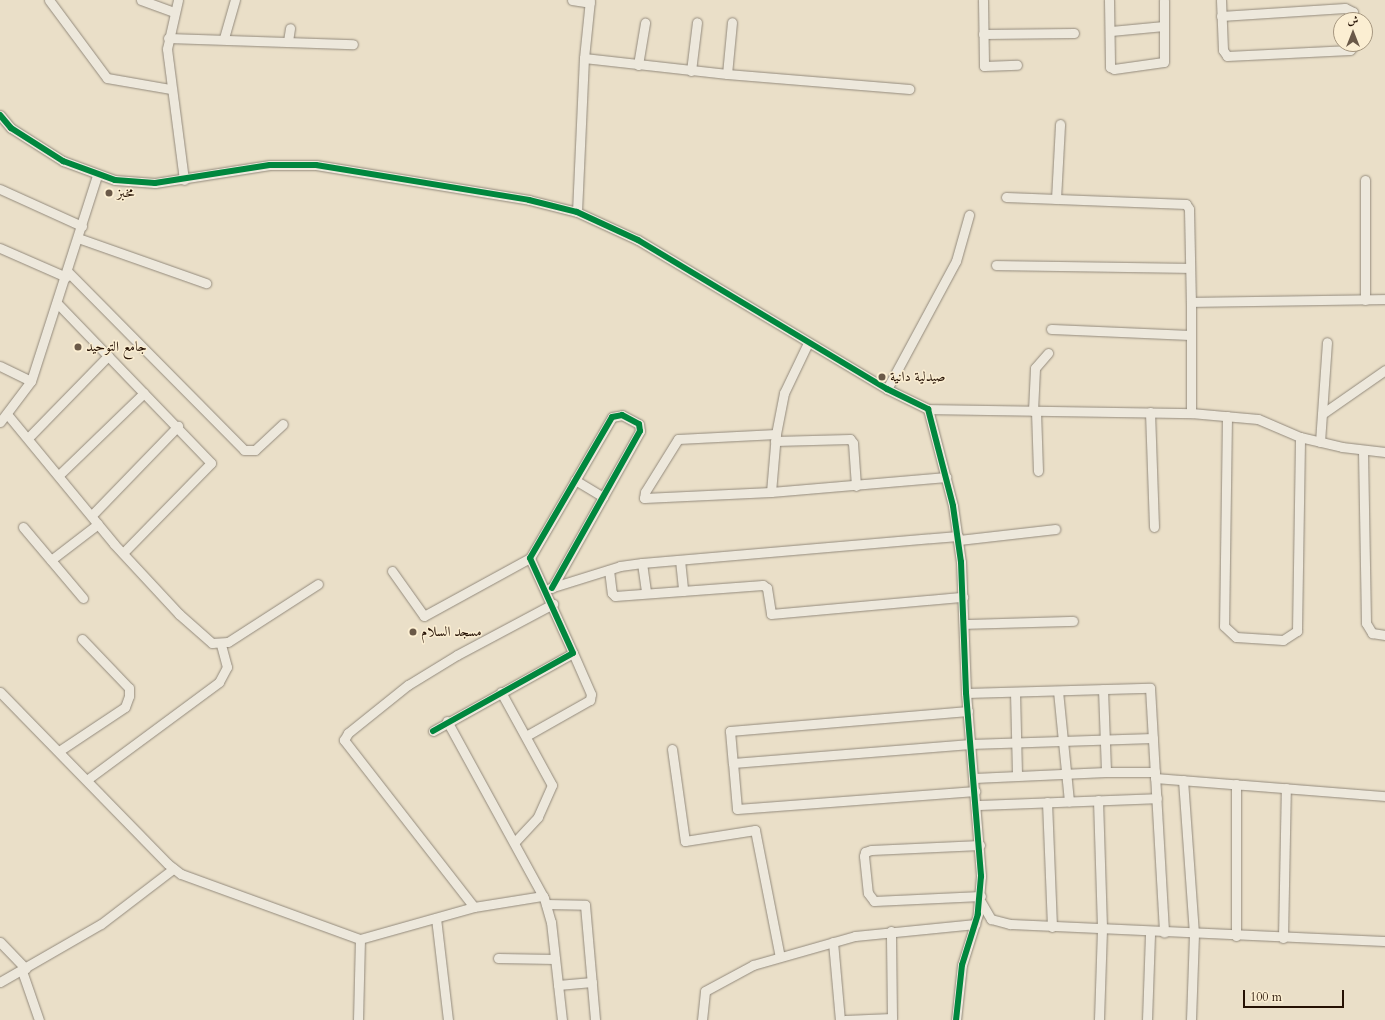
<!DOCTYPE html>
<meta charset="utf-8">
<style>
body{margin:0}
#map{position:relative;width:1385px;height:1020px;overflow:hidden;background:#eadfc8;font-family:Cardo,Amiri,serif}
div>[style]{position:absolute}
.roads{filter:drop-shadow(0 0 1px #938a7c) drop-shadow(0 0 1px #938a7c)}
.minor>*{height:9px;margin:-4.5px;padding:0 4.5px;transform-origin:4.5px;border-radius:4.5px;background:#ede8dc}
.cycleway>*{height:6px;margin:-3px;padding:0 3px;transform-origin:3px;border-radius:3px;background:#00873e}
.dots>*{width:11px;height:11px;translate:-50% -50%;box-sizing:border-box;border:2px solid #fbeed2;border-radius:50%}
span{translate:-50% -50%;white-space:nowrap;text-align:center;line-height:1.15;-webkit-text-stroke:3px #fbeed2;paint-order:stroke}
.poi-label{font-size:14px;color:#251103}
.left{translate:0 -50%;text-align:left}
.north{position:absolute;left:1333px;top:12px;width:40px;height:40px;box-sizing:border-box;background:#fbeed2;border:1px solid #a5967f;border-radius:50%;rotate:0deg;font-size:11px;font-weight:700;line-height:16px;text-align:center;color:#251103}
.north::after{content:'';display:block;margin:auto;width:14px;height:18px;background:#6a5948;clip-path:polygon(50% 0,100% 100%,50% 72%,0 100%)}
.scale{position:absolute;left:1243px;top:990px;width:101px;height:18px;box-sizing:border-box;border:2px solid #251103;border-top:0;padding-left:5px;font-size:12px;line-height:14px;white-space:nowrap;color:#251103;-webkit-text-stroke:3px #fbeed2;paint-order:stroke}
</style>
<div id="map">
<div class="roads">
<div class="minor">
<div style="left:49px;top:0;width:97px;rotate:53.4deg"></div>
<div style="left:107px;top:78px;width:65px;rotate:9.8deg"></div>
<div style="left:141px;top:0;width:35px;rotate:20deg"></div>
<div style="left:178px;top:0;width:50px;rotate:102.7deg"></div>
<div style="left:167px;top:49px;width:132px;rotate:82.6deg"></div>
<div style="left:572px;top:0;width:18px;rotate:9deg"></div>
<div style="left:983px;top:0;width:66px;rotate:89.1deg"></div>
<div style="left:984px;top:66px;width:33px;rotate:-2deg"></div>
<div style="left:1109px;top:0;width:67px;rotate:89.1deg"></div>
<div style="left:1110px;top:67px;width:4px;rotate:27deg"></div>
<div style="left:1114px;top:69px;width:50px;rotate:-8deg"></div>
<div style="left:1164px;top:62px;width:62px;rotate:-90deg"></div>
<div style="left:1221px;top:0;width:50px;rotate:87.7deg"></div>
<div style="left:1223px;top:50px;width:7px;rotate:56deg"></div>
<div style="left:1227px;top:56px;width:123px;rotate:-2.8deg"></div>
<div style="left:1350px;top:50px;width:8px;rotate:-50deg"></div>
<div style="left:1221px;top:16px;width:124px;rotate:-3.7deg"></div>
<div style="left:1345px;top:8px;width:9px;rotate:27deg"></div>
<div style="left:1353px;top:12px;width:8px;rotate:83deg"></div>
<div style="left:1111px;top:31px;width:53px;rotate:-5.4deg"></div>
<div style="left:983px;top:34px;width:91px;rotate:-0.6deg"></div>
<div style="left:168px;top:38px;width:185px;rotate:1.9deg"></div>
<div style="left:224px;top:38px;width:40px;rotate:-74deg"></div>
<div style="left:288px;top:41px;width:13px;rotate:-81deg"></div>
<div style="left:584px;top:58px;width:144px;rotate:6.4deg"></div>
<div style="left:727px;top:74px;width:183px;rotate:4.7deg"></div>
<div style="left:638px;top:65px;width:43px;rotate:-80.5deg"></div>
<div style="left:691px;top:71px;width:49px;rotate:-83deg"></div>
<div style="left:727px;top:74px;width:52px;rotate:-84.5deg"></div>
<div style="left:0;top:115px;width:17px;rotate:50deg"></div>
<div style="left:11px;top:128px;width:62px;rotate:32.4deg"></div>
<div style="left:63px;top:161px;width:55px;rotate:20.1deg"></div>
<div style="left:115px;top:180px;width:40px;rotate:4.3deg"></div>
<div style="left:155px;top:183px;width:116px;rotate:-8.9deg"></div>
<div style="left:270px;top:165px;width:46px"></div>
<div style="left:316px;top:165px;width:216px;rotate:9.3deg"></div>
<div style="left:529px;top:200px;width:49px;rotate:14deg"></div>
<div style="left:577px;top:212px;width:67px;rotate:24.7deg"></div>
<div style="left:638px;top:240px;width:290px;rotate:30.9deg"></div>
<div style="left:887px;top:389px;width:46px;rotate:26deg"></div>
<div style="left:928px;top:409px;width:100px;rotate:75.5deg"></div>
<div style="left:953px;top:506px;width:57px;rotate:81.9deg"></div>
<div style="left:961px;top:562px;width:131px;rotate:87.8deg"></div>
<div style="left:966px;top:693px;width:184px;rotate:85.3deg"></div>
<div style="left:981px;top:876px;width:38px;rotate:95deg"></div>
<div style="left:978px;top:914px;width:53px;rotate:107.4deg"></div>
<div style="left:962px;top:965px;width:55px;rotate:96.2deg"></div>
<div style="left:1365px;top:180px;width:120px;rotate:90deg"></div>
<div style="left:0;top:189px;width:90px;rotate:24.3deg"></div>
<div style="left:1006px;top:197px;width:180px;rotate:2.2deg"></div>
<div style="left:1186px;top:204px;width:6px;rotate:59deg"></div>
<div style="left:1189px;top:209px;width:93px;rotate:88.8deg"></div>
<div style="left:1056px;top:199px;width:75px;rotate:-86.9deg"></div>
<div style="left:577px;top:212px;width:154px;rotate:-87.4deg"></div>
<div style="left:584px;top:58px;width:58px;rotate:-84.1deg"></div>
<div style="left:78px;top:238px;width:136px;rotate:19.4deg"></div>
<div style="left:0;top:248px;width:72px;rotate:23.7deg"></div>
<div style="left:996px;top:265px;width:194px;rotate:0.9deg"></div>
<div style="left:68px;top:272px;width:250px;rotate:45.3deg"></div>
<div style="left:244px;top:450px;width:11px"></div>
<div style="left:255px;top:450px;width:38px;rotate:-43deg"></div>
<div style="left:57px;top:303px;width:222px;rotate:46.1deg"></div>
<div style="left:211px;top:463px;width:126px;rotate:134.4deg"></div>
<div style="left:1051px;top:329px;width:140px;rotate:2.5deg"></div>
<div style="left:0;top:366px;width:34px;rotate:26deg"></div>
<div style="left:887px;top:389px;width:145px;rotate:-61.7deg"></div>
<div style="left:956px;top:261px;width:48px;rotate:-74.2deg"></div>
<div style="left:928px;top:409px;width:263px;rotate:0.9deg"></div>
<div style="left:1191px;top:413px;width:111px;rotate:-90deg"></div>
<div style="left:1191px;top:302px;width:194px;rotate:-0.9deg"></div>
<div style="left:1033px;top:411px;width:43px;rotate:-87.3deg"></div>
<div style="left:1035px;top:368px;width:20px;rotate:-49deg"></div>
<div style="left:1036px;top:411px;width:60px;rotate:88.1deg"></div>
<div style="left:1150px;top:412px;width:115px;rotate:88deg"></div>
<div style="left:1191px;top:413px;width:67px;rotate:5.1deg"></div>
<div style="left:1258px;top:419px;width:46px;rotate:23.2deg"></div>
<div style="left:1300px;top:437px;width:43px;rotate:13.4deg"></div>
<div style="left:1342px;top:447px;width:43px;rotate:6.6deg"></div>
<div style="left:7px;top:414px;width:168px;rotate:50.5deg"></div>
<div style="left:114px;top:544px;width:96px;rotate:47.1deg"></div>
<div style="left:179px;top:614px;width:44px;rotate:41.3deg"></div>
<div style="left:212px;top:643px;width:16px;rotate:-4deg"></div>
<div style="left:228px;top:642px;width:107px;rotate:-32.8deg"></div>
<div style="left:1322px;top:414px;width:77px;rotate:-34.9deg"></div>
<div style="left:1227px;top:416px;width:210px;rotate:90.8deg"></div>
<div style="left:1224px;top:626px;width:16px;rotate:43deg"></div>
<div style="left:1236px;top:637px;width:47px;rotate:3.7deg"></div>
<div style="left:1283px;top:640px;width:17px;rotate:-33deg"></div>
<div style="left:1297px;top:631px;width:194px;rotate:-89.1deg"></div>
<div style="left:0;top:422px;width:51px;rotate:-52.9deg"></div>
<div style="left:31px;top:381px;width:216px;rotate:-72.2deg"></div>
<div style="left:776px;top:434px;width:98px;rotate:177.1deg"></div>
<div style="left:678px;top:439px;width:62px;rotate:121.9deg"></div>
<div style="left:645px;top:492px;width:6px;rotate:99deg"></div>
<div style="left:644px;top:498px;width:127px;rotate:-2.7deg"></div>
<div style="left:771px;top:492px;width:58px;rotate:-85.1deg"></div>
<div style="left:776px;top:434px;width:42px;rotate:-79deg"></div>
<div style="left:784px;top:393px;width:55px;rotate:-64.4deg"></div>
<div style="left:28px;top:438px;width:115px;rotate:-45.7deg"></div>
<div style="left:775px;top:441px;width:75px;rotate:-1.5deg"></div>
<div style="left:850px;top:439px;width:5px;rotate:53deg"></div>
<div style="left:853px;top:443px;width:43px;rotate:86deg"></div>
<div style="left:1320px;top:442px;width:100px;rotate:-86deg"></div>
<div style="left:1363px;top:451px;width:172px;rotate:89deg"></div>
<div style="left:1366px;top:623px;width:12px;rotate:59deg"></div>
<div style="left:1372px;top:633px;width:13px;rotate:9deg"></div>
<div style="left:59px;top:475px;width:118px;rotate:-44deg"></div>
<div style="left:575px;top:480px;width:33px;rotate:31deg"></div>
<div style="left:771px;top:492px;width:176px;rotate:-4.9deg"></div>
<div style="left:92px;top:515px;width:124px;rotate:-46deg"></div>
<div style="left:23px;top:527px;width:93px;rotate:49.8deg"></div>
<div style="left:959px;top:540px;width:97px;rotate:-6.5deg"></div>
<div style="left:51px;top:560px;width:59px;rotate:-37.5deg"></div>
<div style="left:680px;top:560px;width:31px;rotate:84deg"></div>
<div style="left:642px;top:563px;width:30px;rotate:82deg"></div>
<div style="left:609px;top:570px;width:23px;rotate:83deg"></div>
<div style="left:612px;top:593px;width:4px;rotate:45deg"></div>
<div style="left:615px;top:596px;width:148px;rotate:-4.3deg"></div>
<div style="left:763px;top:585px;width:5px;rotate:37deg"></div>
<div style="left:767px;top:588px;width:26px;rotate:81deg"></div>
<div style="left:771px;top:614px;width:193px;rotate:-5.1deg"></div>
<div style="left:392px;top:571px;width:55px;rotate:54.6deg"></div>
<div style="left:424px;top:616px;width:121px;rotate:-28.7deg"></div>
<div style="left:550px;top:588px;width:73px;rotate:-17.4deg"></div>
<div style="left:620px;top:566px;width:22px;rotate:-8deg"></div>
<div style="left:642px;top:563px;width:317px;rotate:-4.9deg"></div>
<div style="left:964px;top:624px;width:109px;rotate:-1.6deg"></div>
<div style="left:1103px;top:689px;width:83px;rotate:87.9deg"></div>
<div style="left:1058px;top:691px;width:111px;rotate:84.3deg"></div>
<div style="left:0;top:692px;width:240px;rotate:45.7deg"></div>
<div style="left:168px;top:864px;width:16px;rotate:38deg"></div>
<div style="left:181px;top:874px;width:190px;rotate:20deg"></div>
<div style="left:360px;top:939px;width:118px;rotate:-15.7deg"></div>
<div style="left:474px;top:907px;width:70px;rotate:-9.1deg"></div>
<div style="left:501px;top:692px;width:106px;rotate:61.3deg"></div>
<div style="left:552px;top:785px;width:35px;rotate:114deg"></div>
<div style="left:538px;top:817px;width:34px;rotate:133deg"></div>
<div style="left:1015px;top:692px;width:84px;rotate:88.6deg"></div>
<div style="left:966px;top:693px;width:184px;rotate:-1.6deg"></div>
<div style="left:1150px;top:688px;width:245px;rotate:86.7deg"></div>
<div style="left:968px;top:711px;width:239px;rotate:175.2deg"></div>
<div style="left:730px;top:731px;width:32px;rotate:85deg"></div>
<div style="left:733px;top:763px;width:238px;rotate:-4.6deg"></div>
<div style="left:970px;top:744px;width:183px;rotate:-1.9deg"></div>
<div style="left:447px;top:721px;width:202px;rotate:61.3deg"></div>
<div style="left:544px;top:898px;width:25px;rotate:74deg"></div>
<div style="left:551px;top:922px;width:99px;rotate:83.6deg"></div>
<div style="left:433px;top:731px;width:160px;rotate:-29.1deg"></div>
<div style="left:573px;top:653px;width:104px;rotate:-114.4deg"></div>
<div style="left:530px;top:558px;width:163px;rotate:-59.8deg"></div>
<div style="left:612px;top:417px;width:10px;rotate:-11deg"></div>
<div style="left:622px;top:415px;width:19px;rotate:28deg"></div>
<div style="left:639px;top:424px;width:7px;rotate:82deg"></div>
<div style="left:640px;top:431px;width:180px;rotate:119.3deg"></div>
<div style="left:526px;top:736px;width:73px;rotate:-29.4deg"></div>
<div style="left:590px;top:700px;width:6px;rotate:-81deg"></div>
<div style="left:591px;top:694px;width:45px;rotate:-113.7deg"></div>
<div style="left:672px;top:749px;width:93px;rotate:82deg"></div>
<div style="left:685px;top:841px;width:71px;rotate:-8.9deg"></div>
<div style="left:755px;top:830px;width:129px;rotate:78.9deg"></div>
<div style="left:59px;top:751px;width:79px;rotate:-33.7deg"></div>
<div style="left:125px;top:707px;width:12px;rotate:-70deg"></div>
<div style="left:129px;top:696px;width:8px;rotate:-90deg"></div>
<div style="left:129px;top:688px;width:68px;rotate:-133.8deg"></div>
<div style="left:733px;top:763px;width:46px;rotate:85deg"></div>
<div style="left:737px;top:809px;width:239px;rotate:-4.3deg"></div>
<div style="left:974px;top:778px;width:132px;rotate:-2.6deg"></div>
<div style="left:1106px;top:772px;width:49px"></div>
<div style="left:1155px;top:778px;width:231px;rotate:4.5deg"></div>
<div style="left:88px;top:779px;width:163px;rotate:-36.5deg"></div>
<div style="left:219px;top:682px;width:17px;rotate:-62deg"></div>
<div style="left:227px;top:667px;width:24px;rotate:-105deg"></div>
<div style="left:1183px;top:780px;width:154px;rotate:85.9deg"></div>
<div style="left:1194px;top:934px;width:86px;rotate:92deg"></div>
<div style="left:1236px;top:784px;width:152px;rotate:90deg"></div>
<div style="left:1098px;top:800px;width:129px;rotate:88.2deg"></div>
<div style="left:1102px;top:929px;width:91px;rotate:91.9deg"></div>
<div style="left:1047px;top:802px;width:125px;rotate:87.7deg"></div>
<div style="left:977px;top:805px;width:180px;rotate:-2.2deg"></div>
<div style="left:980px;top:845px;width:109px;rotate:177.4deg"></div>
<div style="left:871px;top:850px;width:6px;rotate:162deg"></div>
<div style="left:865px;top:852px;width:4px;rotate:104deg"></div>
<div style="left:864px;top:856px;width:37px;rotate:84deg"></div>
<div style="left:868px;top:893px;width:10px;rotate:53deg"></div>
<div style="left:874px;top:901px;width:107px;rotate:-2.7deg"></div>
<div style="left:981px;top:902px;width:20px;rotate:60deg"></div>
<div style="left:991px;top:919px;width:20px;rotate:15deg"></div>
<div style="left:1010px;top:924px;width:375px;rotate:2.6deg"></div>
<div style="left:546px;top:904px;width:39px;rotate:1deg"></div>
<div style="left:585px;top:905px;width:115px;rotate:85deg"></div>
<div style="left:474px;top:907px;width:212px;rotate:-127.9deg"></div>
<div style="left:344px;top:740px;width:8px;rotate:-60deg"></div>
<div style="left:348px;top:733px;width:77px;rotate:-38.7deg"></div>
<div style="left:408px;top:685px;width:57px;rotate:-31.5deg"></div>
<div style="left:457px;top:655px;width:109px;rotate:-28deg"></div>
<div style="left:436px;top:918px;width:103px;rotate:83.3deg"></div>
<div style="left:1283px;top:938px;width:150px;rotate:-88.9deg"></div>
<div style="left:0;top:942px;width:37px;rotate:46deg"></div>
<div style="left:833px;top:942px;width:78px;rotate:84.9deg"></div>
<div style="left:498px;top:958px;width:57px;rotate:1deg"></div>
<div style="left:22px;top:971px;width:52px;rotate:70.9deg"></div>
<div style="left:0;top:982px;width:116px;rotate:-29.9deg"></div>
<div style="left:101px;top:924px;width:91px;rotate:-37.4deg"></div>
<div style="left:558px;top:985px;width:34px;rotate:-5deg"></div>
<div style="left:358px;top:1020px;width:81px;rotate:-88.6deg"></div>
<div style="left:702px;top:1020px;width:29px;rotate:-84deg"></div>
<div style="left:705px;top:991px;width:55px;rotate:-28.4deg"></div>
<div style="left:753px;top:965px;width:106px;rotate:-15.9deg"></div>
<div style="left:855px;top:936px;width:121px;rotate:-5.7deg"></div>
<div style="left:845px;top:1020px;width:47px;rotate:-2.4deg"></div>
<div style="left:892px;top:1018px;width:87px;rotate:-90.7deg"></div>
<div style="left:1147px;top:1020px;width:88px;rotate:-88deg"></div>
</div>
</div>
<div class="cycleway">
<div style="left:0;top:115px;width:17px;rotate:50deg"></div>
<div style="left:11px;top:128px;width:62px;rotate:32.4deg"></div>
<div style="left:63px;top:161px;width:55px;rotate:20.1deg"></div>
<div style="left:115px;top:180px;width:40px;rotate:4.3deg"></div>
<div style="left:155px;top:183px;width:116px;rotate:-8.9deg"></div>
<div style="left:270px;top:165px;width:46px"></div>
<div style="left:316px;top:165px;width:216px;rotate:9.3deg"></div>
<div style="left:529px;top:200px;width:49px;rotate:14deg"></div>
<div style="left:577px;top:212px;width:67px;rotate:24.7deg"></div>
<div style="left:638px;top:240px;width:290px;rotate:30.9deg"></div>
<div style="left:887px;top:389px;width:46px;rotate:26deg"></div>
<div style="left:928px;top:409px;width:100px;rotate:75.5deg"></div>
<div style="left:953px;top:506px;width:57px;rotate:81.9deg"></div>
<div style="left:961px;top:562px;width:131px;rotate:87.8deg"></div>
<div style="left:966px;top:693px;width:184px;rotate:85.3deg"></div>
<div style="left:981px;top:876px;width:38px;rotate:95deg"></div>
<div style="left:978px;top:914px;width:53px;rotate:107.4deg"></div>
<div style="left:962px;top:965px;width:55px;rotate:96.2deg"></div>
<div style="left:433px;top:731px;width:160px;rotate:-29.1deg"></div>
<div style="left:573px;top:653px;width:104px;rotate:-114.4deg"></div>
<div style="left:530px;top:558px;width:163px;rotate:-59.8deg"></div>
<div style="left:612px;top:417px;width:10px;rotate:-11deg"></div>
<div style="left:622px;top:415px;width:19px;rotate:28deg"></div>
<div style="left:639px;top:424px;width:7px;rotate:82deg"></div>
<div style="left:640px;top:431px;width:180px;rotate:119.3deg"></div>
</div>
<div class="dots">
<div style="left:109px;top:193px;background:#6a5948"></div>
<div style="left:78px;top:347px;background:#6a5948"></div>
<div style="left:882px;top:377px;background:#6a5948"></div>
<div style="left:413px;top:632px;background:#6a5948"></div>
</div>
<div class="poi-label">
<span class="left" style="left:117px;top:193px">مخبز</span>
<span class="left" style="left:86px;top:347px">جامع التوحيد</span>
<span class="left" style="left:890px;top:377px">صيدلية دانية</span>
<span class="left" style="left:421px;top:632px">مسجد السلام</span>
</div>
<div class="north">ش</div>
<div class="scale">100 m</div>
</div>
